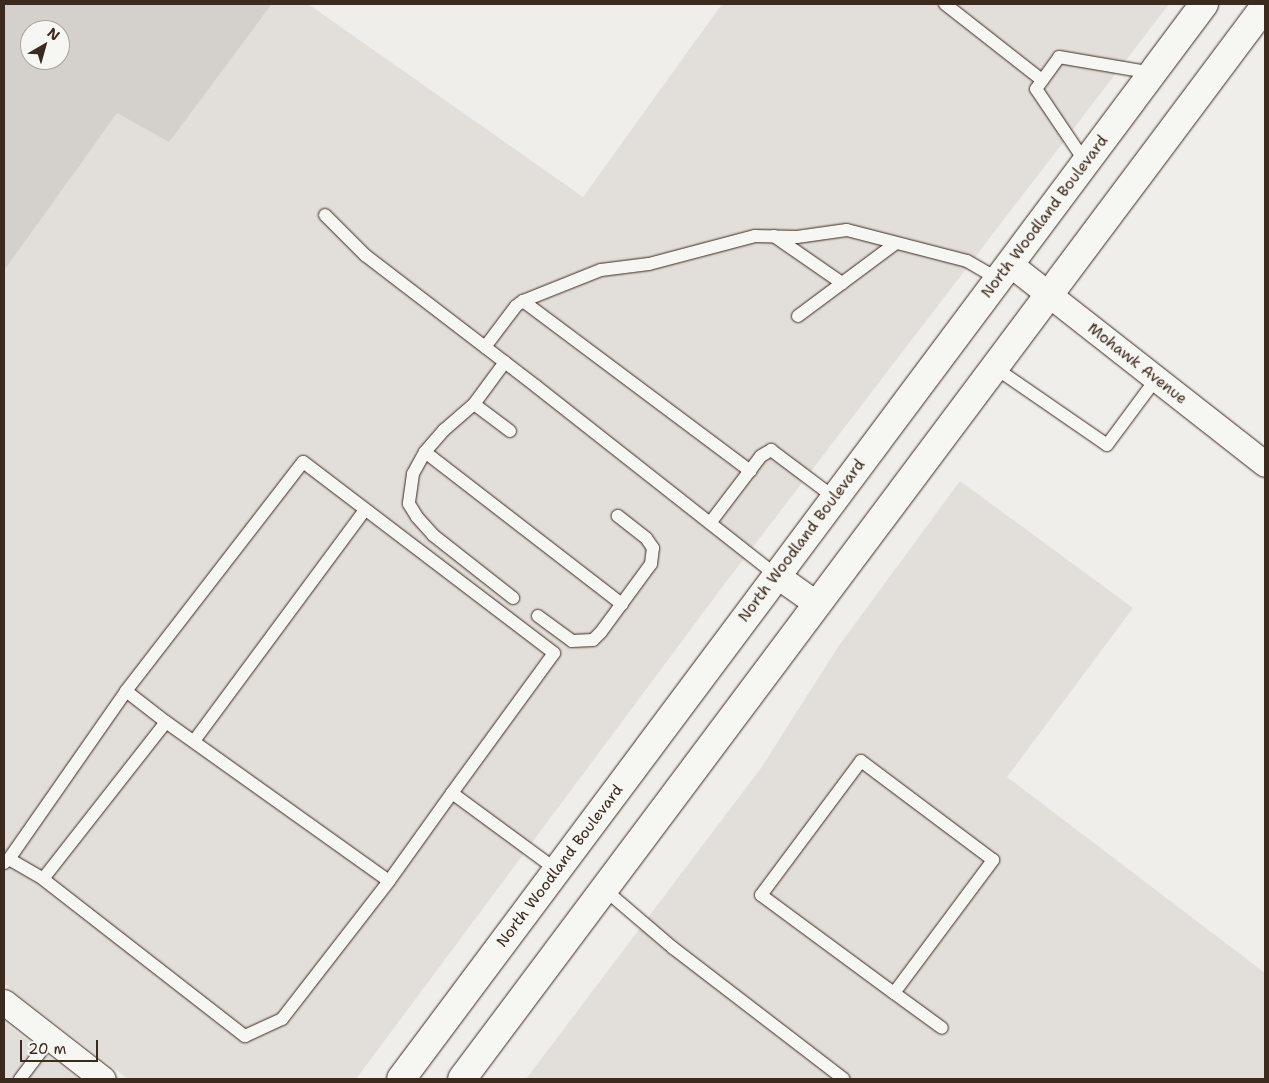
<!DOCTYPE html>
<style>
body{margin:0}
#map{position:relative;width:1269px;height:1083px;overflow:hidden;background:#efeeea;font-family:"Shantell Sans",sans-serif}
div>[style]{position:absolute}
.built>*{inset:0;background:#e2dfdb}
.green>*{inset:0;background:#d4d1cc}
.roads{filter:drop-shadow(0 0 1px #3b2a1e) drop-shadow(0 0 1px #3b2a1e)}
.service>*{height:12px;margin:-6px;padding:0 6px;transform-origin:6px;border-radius:6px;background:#f6f6f2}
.minor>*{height:25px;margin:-12.5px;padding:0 12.5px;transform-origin:12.5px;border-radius:12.5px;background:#f6f6f2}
.primary>*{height:28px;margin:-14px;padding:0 14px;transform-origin:14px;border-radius:14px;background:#f6f6f2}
span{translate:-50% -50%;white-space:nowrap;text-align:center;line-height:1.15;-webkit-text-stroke:4.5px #f6f6f2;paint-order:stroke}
.street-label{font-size:15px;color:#3b2a1e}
.frame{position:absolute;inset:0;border:5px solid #3b2a1e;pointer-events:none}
.north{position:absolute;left:20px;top:20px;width:50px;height:50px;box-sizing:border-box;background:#f6f6f2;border:1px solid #aba49d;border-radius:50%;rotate:38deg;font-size:14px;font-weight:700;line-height:20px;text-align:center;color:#3b2a1e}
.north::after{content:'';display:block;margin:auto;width:18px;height:22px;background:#3b2a1e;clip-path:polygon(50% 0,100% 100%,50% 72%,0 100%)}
.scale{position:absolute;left:20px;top:1040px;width:78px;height:22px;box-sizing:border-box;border:2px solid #3b2a1e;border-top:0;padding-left:6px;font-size:15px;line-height:18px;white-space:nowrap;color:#3b2a1e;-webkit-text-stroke:4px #f6f6f2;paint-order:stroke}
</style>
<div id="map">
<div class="built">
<div style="clip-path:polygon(272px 4px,308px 4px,583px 197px,722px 4px,1169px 4px,723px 586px,356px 1079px,128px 1079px,4px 984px,4px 271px,117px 112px,169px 141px)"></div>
<div style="clip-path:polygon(960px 481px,1133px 608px,1007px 777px,1265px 973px,1265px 1079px,526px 1079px,761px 768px,838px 647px)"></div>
<div style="clip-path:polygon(4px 1022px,78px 1079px,4px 1079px)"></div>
</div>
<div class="green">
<div style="clip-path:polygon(evenodd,4px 4px,272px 4px,169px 142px,117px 113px,4px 271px,4px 4px,30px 30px,60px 30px,60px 60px,30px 60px,30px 30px)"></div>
</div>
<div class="roads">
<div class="service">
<div style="left:945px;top:4px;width:123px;rotate:38.1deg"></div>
<div style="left:1086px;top:163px;width:89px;rotate:-124deg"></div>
<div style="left:1036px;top:89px;width:39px;rotate:-54deg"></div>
<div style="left:1059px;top:57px;width:95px;rotate:9.7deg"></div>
<div style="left:325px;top:215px;width:57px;rotate:45deg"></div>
<div style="left:365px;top:255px;width:217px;rotate:37.5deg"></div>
<div style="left:537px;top:387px;width:304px;rotate:38.2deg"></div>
<div style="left:774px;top:236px;width:83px;rotate:34.7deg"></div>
<div style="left:523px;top:301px;width:84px;rotate:-21.7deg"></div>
<div style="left:601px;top:270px;width:48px;rotate:-7.1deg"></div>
<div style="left:649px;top:264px;width:110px;rotate:-14.8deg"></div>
<div style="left:755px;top:236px;width:42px;rotate:1.4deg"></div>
<div style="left:797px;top:237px;width:50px;rotate:-8deg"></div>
<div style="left:847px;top:230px;width:124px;rotate:14.5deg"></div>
<div style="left:967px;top:261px;width:36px;rotate:30deg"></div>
<div style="left:798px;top:316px;width:122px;rotate:-36.7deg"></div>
<div style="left:485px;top:347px;width:51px;rotate:-52.9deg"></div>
<div style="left:516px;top:306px;width:9px;rotate:-36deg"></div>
<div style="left:523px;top:301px;width:284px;rotate:36.8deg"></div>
<div style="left:505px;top:362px;width:52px;rotate:126.4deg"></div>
<div style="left:474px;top:404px;width:40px;rotate:139deg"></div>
<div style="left:444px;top:430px;width:29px;rotate:131deg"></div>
<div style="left:425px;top:452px;width:25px;rotate:119deg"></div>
<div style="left:413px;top:474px;width:30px;rotate:98deg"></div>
<div style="left:409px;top:504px;width:15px;rotate:58deg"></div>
<div style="left:417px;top:517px;width:24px;rotate:48deg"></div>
<div style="left:433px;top:535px;width:102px;rotate:38.2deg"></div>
<div style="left:994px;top:367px;width:137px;rotate:34.6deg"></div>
<div style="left:1107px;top:445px;width:82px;rotate:-53.4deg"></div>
<div style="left:474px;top:404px;width:45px;rotate:36.9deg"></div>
<div style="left:425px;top:452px;width:249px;rotate:37.7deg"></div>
<div style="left:710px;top:523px;width:84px;rotate:-52.7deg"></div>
<div style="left:761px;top:456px;width:12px;rotate:-31deg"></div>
<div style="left:771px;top:450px;width:80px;rotate:36.9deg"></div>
<div style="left:538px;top:616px;width:42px;rotate:36.3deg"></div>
<div style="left:572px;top:641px;width:21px;rotate:-3deg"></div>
<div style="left:593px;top:640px;width:11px;rotate:-45deg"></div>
<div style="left:601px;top:632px;width:84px;rotate:-53.7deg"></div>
<div style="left:651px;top:564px;width:16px;rotate:-83deg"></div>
<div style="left:653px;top:548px;width:12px;rotate:-125deg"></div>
<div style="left:646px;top:538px;width:36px;rotate:-142deg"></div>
<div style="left:166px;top:722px;width:274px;rotate:35.5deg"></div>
<div style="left:194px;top:741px;width:287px;rotate:-53.5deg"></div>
<div style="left:452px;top:793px;width:173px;rotate:-53.9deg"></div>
<div style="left:554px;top:653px;width:315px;rotate:-142.7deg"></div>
<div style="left:303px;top:462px;width:289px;rotate:127.7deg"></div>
<div style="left:126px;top:691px;width:51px;rotate:37.8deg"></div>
<div style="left:166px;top:722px;width:199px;rotate:128.1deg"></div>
<div style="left:43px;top:879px;width:256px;rotate:37.9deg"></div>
<div style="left:245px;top:1036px;width:41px;rotate:-24.7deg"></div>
<div style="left:282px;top:1019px;width:175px;rotate:-52.2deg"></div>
<div style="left:389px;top:881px;width:108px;rotate:-54.4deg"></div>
<div style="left:452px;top:793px;width:130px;rotate:36.3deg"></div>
<div style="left:9px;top:859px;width:205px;rotate:-55.1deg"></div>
<div style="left:4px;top:863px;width:6px;rotate:-39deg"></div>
<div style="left:9px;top:859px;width:39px;rotate:30deg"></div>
<div style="left:604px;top:889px;width:91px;rotate:40.5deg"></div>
<div style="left:673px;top:948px;width:215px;rotate:37.5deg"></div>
<div style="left:894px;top:993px;width:166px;rotate:-53.3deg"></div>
<div style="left:993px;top:860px;width:165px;rotate:-143.1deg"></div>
<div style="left:861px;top:761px;width:167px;rotate:126.7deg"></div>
<div style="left:761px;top:895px;width:165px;rotate:36.4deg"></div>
<div style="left:894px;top:993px;width:59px;rotate:36.1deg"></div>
<div style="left:20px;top:1079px;width:51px;rotate:-52.9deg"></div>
</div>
<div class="minor">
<div style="left:1010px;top:264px;width:324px;rotate:38.1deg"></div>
<div style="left:776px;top:575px;width:50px;rotate:35.3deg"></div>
<div style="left:4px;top:1002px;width:125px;rotate:37.9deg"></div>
</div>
<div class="primary">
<div style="left:401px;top:1079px;width:1342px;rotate:-53.24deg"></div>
<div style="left:462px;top:1079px;width:1340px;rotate:-53.19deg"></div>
</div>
</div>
<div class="street-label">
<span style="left:1045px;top:217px;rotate:-53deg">North Woodland Boulevard</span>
<span style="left:1137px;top:364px;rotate:38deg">Mohawk Avenue</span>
<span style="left:802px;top:541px;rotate:-53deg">North Woodland Boulevard</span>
<span style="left:560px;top:866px;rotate:-53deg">North Woodland Boulevard</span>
</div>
<div class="frame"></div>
<div class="north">N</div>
<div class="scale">20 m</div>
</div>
